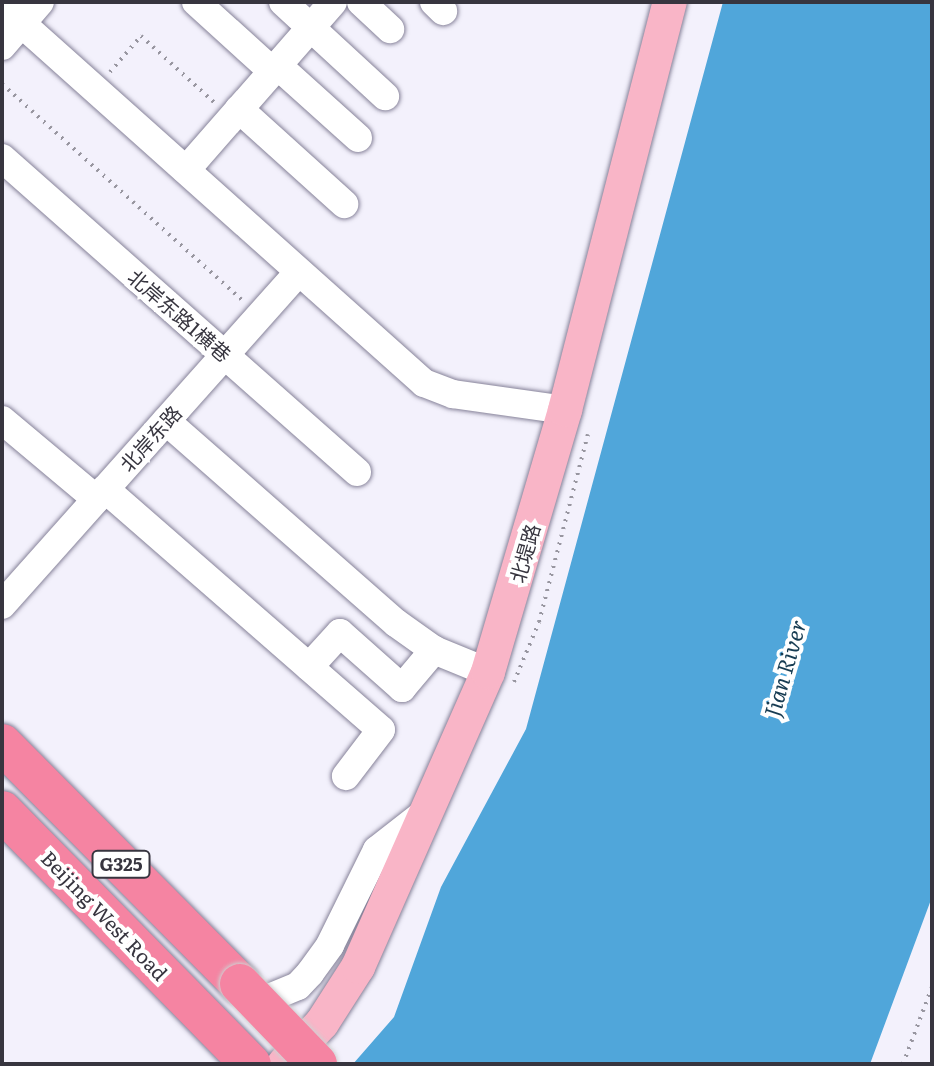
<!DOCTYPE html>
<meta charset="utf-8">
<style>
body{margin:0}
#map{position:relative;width:934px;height:1066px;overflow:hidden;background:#f3f1fc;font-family:Literata,"Noto Sans SC",serif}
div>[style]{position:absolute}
.water>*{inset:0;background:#50a6da}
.path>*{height:4px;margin-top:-2px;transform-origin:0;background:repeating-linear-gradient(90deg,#9896a0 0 2px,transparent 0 8px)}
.roads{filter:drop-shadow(0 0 2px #868299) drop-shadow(0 0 2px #868299)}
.minor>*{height:28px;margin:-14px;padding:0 14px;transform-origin:14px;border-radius:14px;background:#fff}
.major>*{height:34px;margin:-17px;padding:0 17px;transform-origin:17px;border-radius:17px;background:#f9b5c7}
.highway>*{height:40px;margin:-20px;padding:0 20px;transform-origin:20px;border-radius:20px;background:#f584a2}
.bridges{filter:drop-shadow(0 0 2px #cfcfd1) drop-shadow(0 0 2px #cfcfd1)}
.highway-bridge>*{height:40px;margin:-20px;padding:0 20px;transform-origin:20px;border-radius:20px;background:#f584a2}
span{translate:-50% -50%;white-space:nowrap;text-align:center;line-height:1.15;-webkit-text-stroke:8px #fff;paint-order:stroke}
.shield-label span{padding:2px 6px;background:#fff;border:2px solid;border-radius:6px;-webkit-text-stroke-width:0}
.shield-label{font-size:18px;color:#37353f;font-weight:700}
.street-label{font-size:20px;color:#37353f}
.water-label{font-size:22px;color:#173c52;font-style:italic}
.frame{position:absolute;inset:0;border:4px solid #37353f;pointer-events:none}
</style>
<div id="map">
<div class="water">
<div style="clip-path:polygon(723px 2px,932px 2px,932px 897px,870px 1064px,353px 1064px,394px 1017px,441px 887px,526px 729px)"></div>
</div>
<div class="path">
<div style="left:110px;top:72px;width:48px;rotate:-49.3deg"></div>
<div style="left:141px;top:36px;width:100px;rotate:42.2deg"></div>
<div style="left:2px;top:84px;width:324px;rotate:42deg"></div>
<div style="left:514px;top:682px;width:65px;rotate:-67.4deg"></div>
<div style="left:539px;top:622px;width:194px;rotate:-75.4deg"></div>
<div style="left:903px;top:1064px;width:82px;rotate:-69.4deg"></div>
</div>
<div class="roads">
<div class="minor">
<div style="left:196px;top:2px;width:103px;rotate:42.2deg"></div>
<div style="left:283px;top:2px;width:139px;rotate:42.7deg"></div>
<div style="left:361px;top:2px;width:40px;rotate:43deg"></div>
<div style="left:434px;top:2px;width:13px;rotate:45deg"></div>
<div style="left:2px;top:6px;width:566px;rotate:41.78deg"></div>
<div style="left:424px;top:383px;width:31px;rotate:21deg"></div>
<div style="left:453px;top:394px;width:113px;rotate:8.1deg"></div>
<div style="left:2px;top:46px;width:58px;rotate:-49.2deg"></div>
<div style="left:277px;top:65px;width:109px;rotate:42deg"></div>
<div style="left:239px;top:109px;width:142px;rotate:42.1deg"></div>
<div style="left:2px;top:158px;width:474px;rotate:41.5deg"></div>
<div style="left:186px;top:170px;width:223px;rotate:-48.8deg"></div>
<div style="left:2px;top:420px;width:123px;rotate:40deg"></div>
<div style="left:166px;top:421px;width:306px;rotate:41.3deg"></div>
<div style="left:396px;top:623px;width:47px;rotate:35.4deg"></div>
<div style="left:105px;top:489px;width:366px;rotate:41.1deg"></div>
<div style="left:381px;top:730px;width:58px;rotate:127.3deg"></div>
<div style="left:2px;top:605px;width:446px;rotate:-48.3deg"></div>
<div style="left:309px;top:667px;width:46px;rotate:-47.6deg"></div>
<div style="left:340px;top:633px;width:83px;rotate:41.6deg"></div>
<div style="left:402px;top:688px;width:50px;rotate:-49.9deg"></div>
<div style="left:434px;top:650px;width:58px;rotate:22.2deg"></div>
<div style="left:257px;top:1003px;width:44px;rotate:-22.5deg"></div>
<div style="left:298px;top:986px;width:18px;rotate:-47deg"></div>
<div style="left:310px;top:973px;width:34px;rotate:-54deg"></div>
<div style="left:330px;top:945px;width:106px;rotate:-63.7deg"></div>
<div style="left:377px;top:850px;width:65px;rotate:-38.1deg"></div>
</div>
<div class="major">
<div style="left:284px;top:1064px;width:56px;rotate:-47.2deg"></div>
<div style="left:322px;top:1023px;width:67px;rotate:-57.3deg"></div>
<div style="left:358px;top:967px;width:322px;rotate:-66.2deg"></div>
<div style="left:488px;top:672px;width:273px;rotate:-73.6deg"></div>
<div style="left:565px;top:410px;width:421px;rotate:-75.6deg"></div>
</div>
<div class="highway">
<div style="left:2px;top:744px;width:338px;rotate:45.2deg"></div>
<div style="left:2px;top:811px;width:355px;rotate:45.5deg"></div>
</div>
</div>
<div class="bridges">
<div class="highway-bridge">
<div style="left:240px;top:984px;width:111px;rotate:46.1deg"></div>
</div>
</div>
<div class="shield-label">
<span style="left:121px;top:864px">G325</span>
</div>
<div class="street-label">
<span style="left:180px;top:315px;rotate:41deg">北岸东路1横巷</span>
<span style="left:150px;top:438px;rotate:-48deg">北岸东路</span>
<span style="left:524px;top:553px;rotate:-74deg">北堤路</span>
<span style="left:105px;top:915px;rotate:46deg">Beijing West Road</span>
</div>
<div class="water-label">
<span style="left:784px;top:668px;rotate:-74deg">Jian River</span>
</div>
<div class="frame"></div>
</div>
